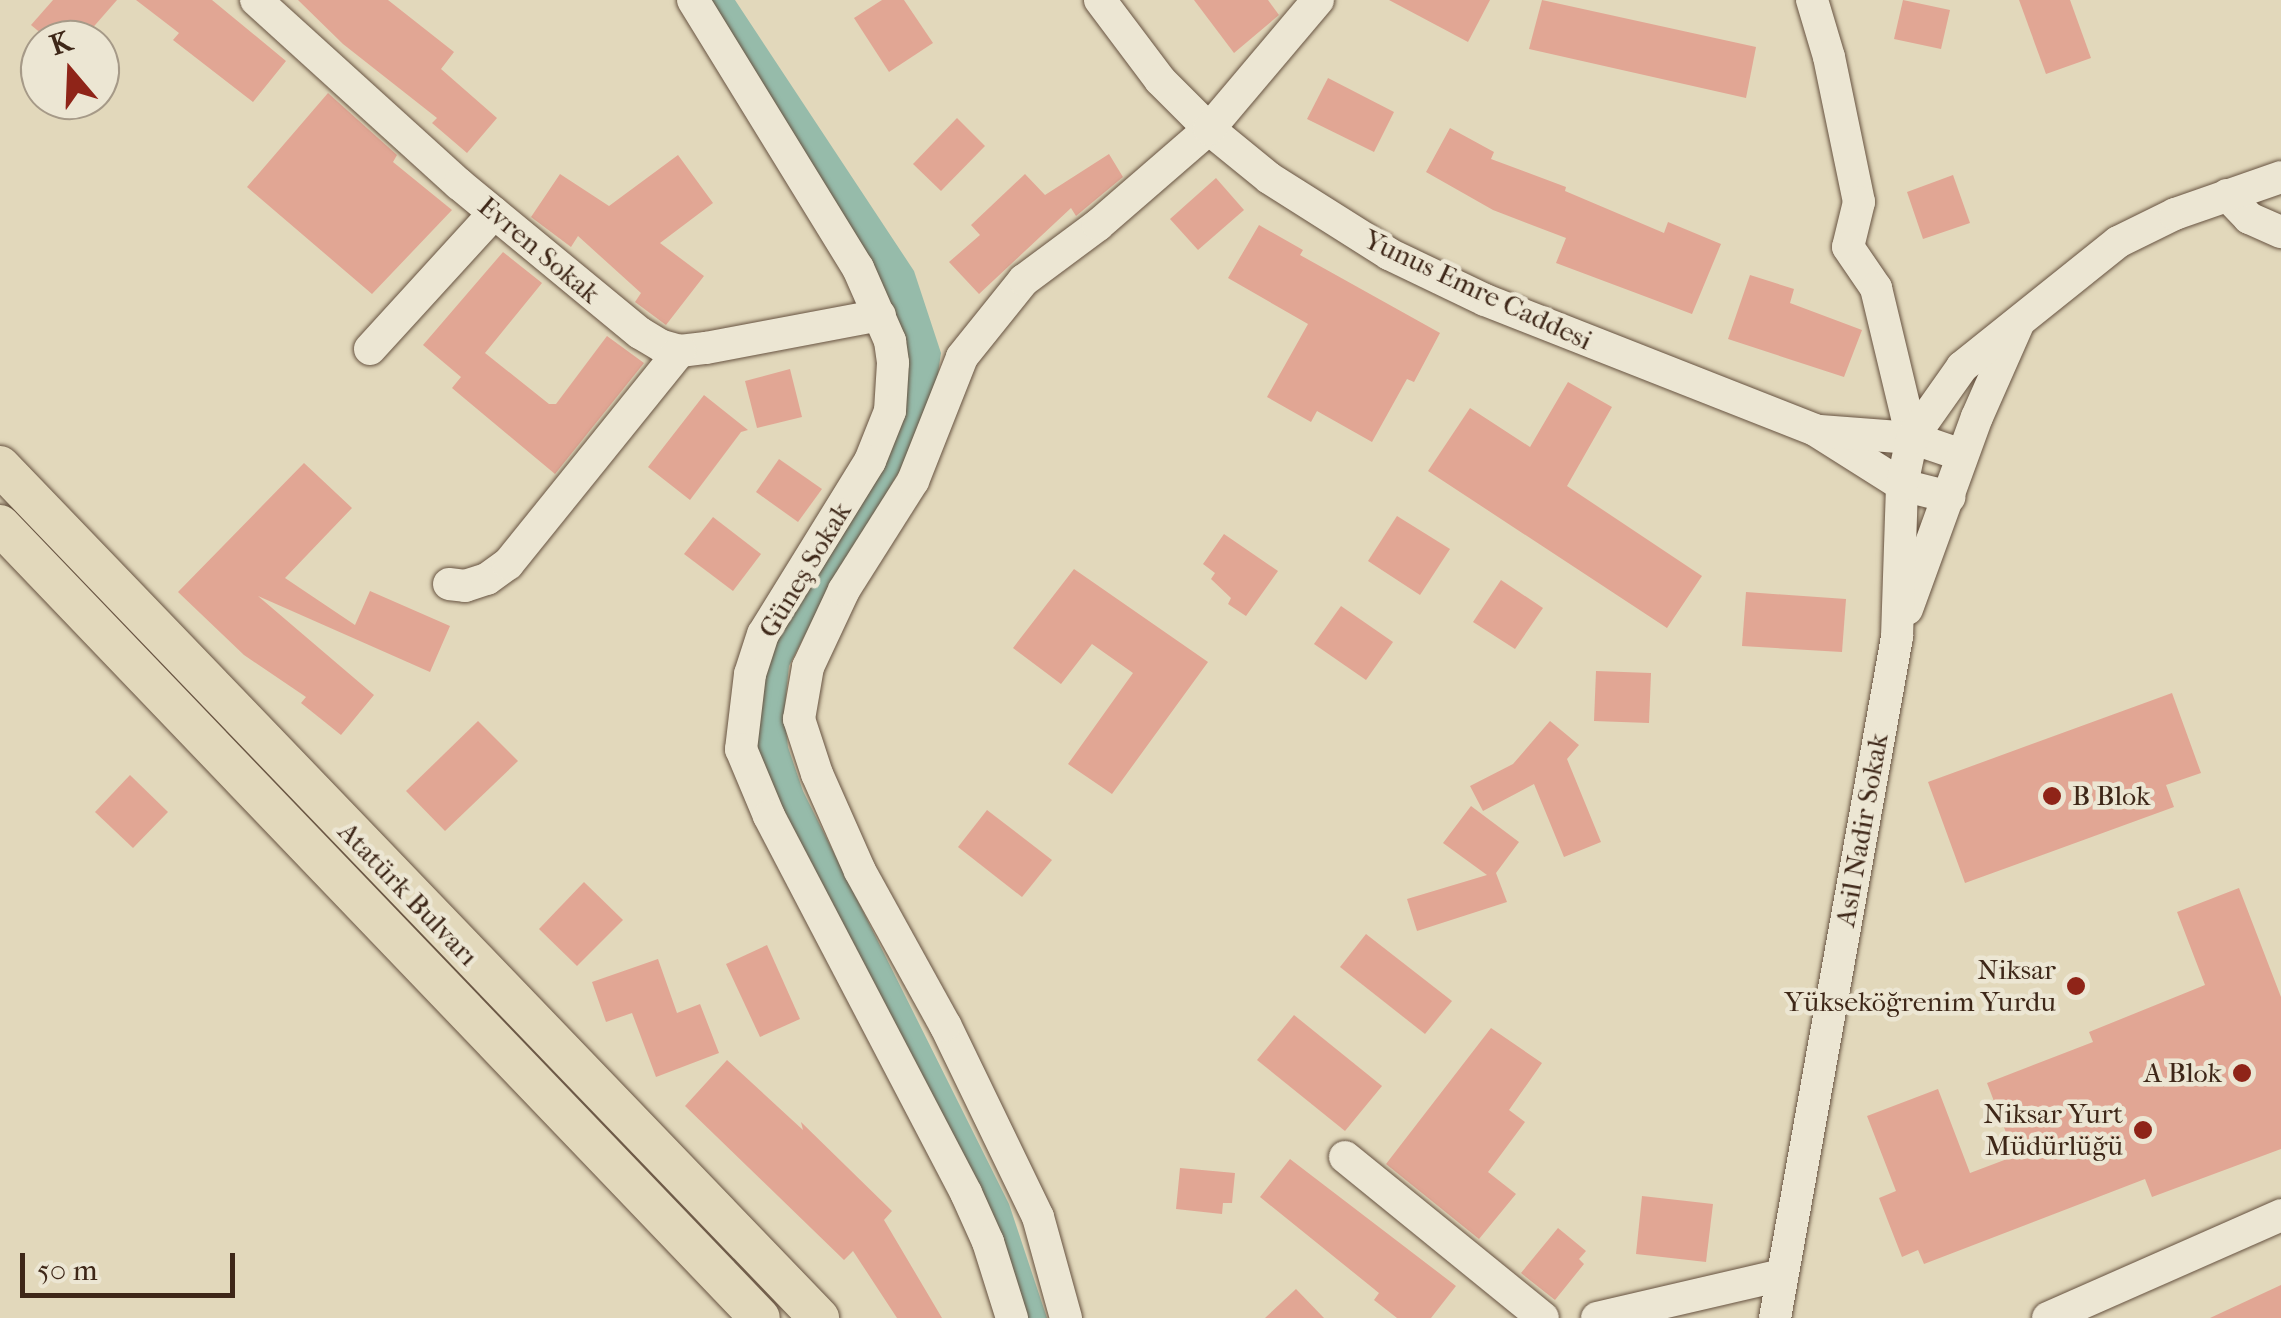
<!DOCTYPE html>
<meta charset="utf-8">
<style>
body{margin:0}
#map{position:relative;width:2281px;height:1318px;overflow:hidden;background:#e2d8bb;font-family:"IM FELL French Canon",serif}
div>[style]{position:absolute}
.water>*{inset:0;background:#96bbaa}
.building>*{inset:0;background:#e1a694}
.roads{filter:drop-shadow(0 0 2px #675341) drop-shadow(0 0 2px #675341)}
.minor>*{height:32px;margin:-16px;padding:0 16px;transform-origin:16px;border-radius:16px;background:#ece6d3}
.major>*{height:40px;margin:-20px;padding:0 20px;transform-origin:20px;border-radius:20px;background:#e2d8bb}
.dots>*{width:28px;height:28px;translate:-50% -50%;box-sizing:border-box;border:5px solid #ece6d3;border-radius:50%}
span{translate:-50% -50%;white-space:nowrap;text-align:center;line-height:1.15;-webkit-text-stroke:9px #ece6d3;paint-order:stroke}
.street-label{font-size:28px;color:#3e2718}
.poi-label{font-size:28px;color:#3e2718}
.left{translate:0 -50%;text-align:left}
.right{translate:-100% -50%;text-align:right}
.north{position:absolute;left:20px;top:20px;width:100px;height:100px;box-sizing:border-box;background:#ece6d3;border:2px solid #a69a88;border-radius:50%;rotate:341deg;font-size:28px;font-weight:700;line-height:40px;text-align:center;color:#3e2718}
.north::after{content:'';display:block;margin:auto;width:35px;height:45px;background:#8f2418;clip-path:polygon(50% 0,100% 100%,50% 72%,0 100%)}
.scale{position:absolute;left:20px;top:1253px;width:215px;height:45px;box-sizing:border-box;border:5px solid #3e2718;border-top:0;padding-left:12px;font-size:30px;line-height:35px;white-space:nowrap;color:#3e2718;-webkit-text-stroke:8px #ece6d3;paint-order:stroke}
</style>
<div id="map">
<div class="water">
<div style="clip-path:polygon(704px 0,735px 0,914px 271px,941px 353px,932px 415px,812px 621px,789px 666px,784px 714px,788px 747px,803px 791px,1009px 1204px,1047px 1318px,1020px 1318px,773px 803px,754px 739px,759px 675px,904px 361px)"></div>
</div>
<div class="building">
<div style="clip-path:polygon(53px 0,117px 0,82px 40px,49px 40px,31px 25px)"></div>
<div style="clip-path:polygon(136px 0,212px 0,286px 61px,253px 102px,173px 40px,179px 33px)"></div>
<div style="clip-path:polygon(298px 0,388px 0,454px 52px,441px 69px,497px 118px,467px 153px,432px 123px,437px 118px,343px 44px)"></div>
<div style="clip-path:polygon(882px 0,904px 0,933px 43px,889px 72px,854px 18px)"></div>
<div style="clip-path:polygon(1194px 0,1268px 0,1279px 15px,1234px 53px)"></div>
<div style="clip-path:polygon(1389px 0,1490px 0,1468px 42px)"></div>
<div style="clip-path:polygon(1542px 0,1756px 47px,1746px 98px,1529px 49px)"></div>
<div style="clip-path:polygon(1903px 0,1950px 10px,1941px 49px,1894px 39px)"></div>
<div style="clip-path:polygon(2019px 0,2070px 0,2091px 58px,2046px 74px)"></div>
<div style="clip-path:polygon(1328px 78px,1394px 112px,1374px 152px,1307px 119px)"></div>
<div style="clip-path:polygon(328px 93px,397px 155px,393px 162px,452px 210px,372px 294px,247px 187px)"></div>
<div style="clip-path:polygon(957px 118px,985px 146px,941px 191px,913px 164px)"></div>
<div style="clip-path:polygon(1450px 128px,1494px 152px,1491px 159px,1566px 187px,1565px 191px,1664px 233px,1668px 222px,1721px 244px,1692px 314px,1556px 263px,1566px 238px,1493px 210px,1426px 172px)"></div>
<div style="clip-path:polygon(1109px 154px,1123px 177px,1076px 216px,1071px 208px,979px 294px,949px 262px,980px 235px,971px 225px,1025px 174px,1045px 195px)"></div>
<div style="clip-path:polygon(678px 155px,713px 203px,660px 243px,704px 276px,666px 325px,635px 302px,641px 293px,578px 236px,571px 247px,531px 217px,560px 174px,609px 206px)"></div>
<div style="clip-path:polygon(1953px 175px,1970px 223px,1923px 239px,1907px 192px)"></div>
<div style="clip-path:polygon(1216px 178px,1244px 210px,1198px 250px,1170px 219px)"></div>
<div style="clip-path:polygon(1259px 225px,1303px 250px,1300px 255px,1440px 333px,1414px 382px,1407px 379px,1372px 442px,1317px 411px,1311px 422px,1267px 397px,1308px 324px,1228px 278px)"></div>
<div style="clip-path:polygon(503px 252px,542px 283px,485px 353px,549px 404px,556px 404px,607px 336px,644px 363px,555px 474px,452px 388px,461px 377px,423px 345px)"></div>
<div style="clip-path:polygon(1750px 275px,1794px 289px,1790px 303px,1862px 330px,1844px 377px,1728px 339px)"></div>
<div style="clip-path:polygon(790px 369px,802px 417px,757px 428px,745px 381px)"></div>
<div style="clip-path:polygon(1568px 382px,1612px 407px,1567px 486px,1702px 576px,1667px 628px,1428px 471px,1470px 408px,1530px 447px)"></div>
<div style="clip-path:polygon(704px 395px,748px 430px,741px 432px,690px 500px,648px 467px)"></div>
<div style="clip-path:polygon(779px 459px,822px 489px,798px 522px,756px 492px)"></div>
<div style="clip-path:polygon(304px 463px,352px 508px,285px 578px,355px 625px,370px 591px,450px 626px,430px 672px,258px 596px,374px 695px,341px 735px,301px 703px,306px 697px,244px 655px,178px 592px)"></div>
<div style="clip-path:polygon(1397px 516px,1450px 549px,1420px 595px,1368px 561px)"></div>
<div style="clip-path:polygon(713px 517px,761px 554px,733px 591px,684px 554px)"></div>
<div style="clip-path:polygon(1224px 534px,1278px 571px,1246px 616px,1228px 604px,1231px 598px,1211px 579px,1215px 573px,1203px 564px)"></div>
<div style="clip-path:polygon(1074px 569px,1208px 662px,1112px 794px,1068px 764px,1133px 673px,1092px 644px,1061px 684px,1013px 648px)"></div>
<div style="clip-path:polygon(1501px 580px,1543px 608px,1515px 649px,1473px 622px)"></div>
<div style="clip-path:polygon(1746px 592px,1846px 599px,1842px 652px,1742px 646px)"></div>
<div style="clip-path:polygon(1341px 606px,1393px 642px,1366px 680px,1314px 644px)"></div>
<div style="clip-path:polygon(1596px 671px,1651px 673px,1649px 723px,1594px 721px)"></div>
<div style="clip-path:polygon(2172px 693px,2201px 773px,2166px 785px,2174px 807px,1965px 883px,1928px 782px)"></div>
<div style="clip-path:polygon(478px 721px,518px 761px,445px 831px,406px 791px)"></div>
<div style="clip-path:polygon(1550px 721px,1579px 745px,1567px 759px,1601px 842px,1564px 857px,1534px 784px,1483px 811px,1470px 786px,1513px 764px)"></div>
<div style="clip-path:polygon(130px 775px,168px 812px,133px 848px,95px 812px)"></div>
<div style="clip-path:polygon(1471px 806px,1519px 842px,1496px 873px,1507px 902px,1417px 931px,1407px 899px,1487px 875px,1443px 843px)"></div>
<div style="clip-path:polygon(987px 810px,1052px 860px,1022px 897px,958px 847px)"></div>
<div style="clip-path:polygon(584px 882px,623px 920px,577px 966px,539px 929px)"></div>
<div style="clip-path:polygon(2239px 888px,2281px 997px,2281px 1149px,2152px 1197px,2145px 1179px,1924px 1264px,1918px 1250px,1902px 1257px,1879px 1198px,1896px 1191px,1867px 1116px,1938px 1089px,1970px 1173px,2015px 1156px,1987px 1083px,2093px 1042px,2089px 1032px,2205px 985px,2177px 912px)"></div>
<div style="clip-path:polygon(1366px 934px,1452px 1001px,1425px 1034px,1340px 967px)"></div>
<div style="clip-path:polygon(767px 945px,800px 1019px,760px 1037px,726px 964px)"></div>
<div style="clip-path:polygon(658px 959px,677px 1013px,700px 1004px,719px 1053px,656px 1077px,632px 1013px,606px 1022px,592px 982px)"></div>
<div style="clip-path:polygon(1294px 1015px,1382px 1086px,1345px 1131px,1257px 1060px)"></div>
<div style="clip-path:polygon(1491px 1028px,1542px 1063px,1509px 1110px,1525px 1122px,1488px 1172px,1516px 1194px,1479px 1239px,1386px 1164px)"></div>
<div style="clip-path:polygon(727px 1060px,803px 1130px,801px 1122px,892px 1211px,884px 1220px,942px 1318px,897px 1318px,853px 1251px,844px 1260px,685px 1106px)"></div>
<div style="clip-path:polygon(1290px 1159px,1456px 1286px,1431px 1318px,1397px 1318px,1374px 1300px,1379px 1293px,1260px 1197px)"></div>
<div style="clip-path:polygon(1180px 1168px,1235px 1173px,1232px 1203px,1223px 1203px,1222px 1214px,1176px 1209px)"></div>
<div style="clip-path:polygon(1642px 1196px,1713px 1204px,1706px 1262px,1636px 1254px)"></div>
<div style="clip-path:polygon(1558px 1228px,1586px 1251px,1579px 1259px,1584px 1264px,1555px 1300px,1521px 1273px)"></div>
<div style="clip-path:polygon(2281px 1285px,2281px 1318px,2210px 1318px)"></div>
<div style="clip-path:polygon(1296px 1289px,1324px 1318px,1265px 1318px)"></div>
</div>
<div class="roads">
<div class="minor">
<div style="left:256px;top:0;width:274px;rotate:42.2deg"></div>
<div style="left:459px;top:184px;width:234px;rotate:39.5deg"></div>
<div style="left:640px;top:333px;width:26px;rotate:31deg"></div>
<div style="left:662px;top:346px;width:19px;rotate:16deg"></div>
<div style="left:680px;top:351px;width:26px;rotate:-7deg"></div>
<div style="left:706px;top:348px;width:177px;rotate:-10.7deg"></div>
<div style="left:693px;top:0;width:315px;rotate:58.4deg"></div>
<div style="left:858px;top:268px;width:80px;rotate:66.3deg"></div>
<div style="left:890px;top:341px;width:22px;rotate:82deg"></div>
<div style="left:893px;top:363px;width:48px;rotate:93.6deg"></div>
<div style="left:890px;top:411px;width:54px;rotate:111.8deg"></div>
<div style="left:870px;top:461px;width:203px;rotate:121.7deg"></div>
<div style="left:763px;top:634px;width:42px;rotate:108deg"></div>
<div style="left:750px;top:674px;width:76px;rotate:96.8deg"></div>
<div style="left:741px;top:749px;width:73px;rotate:67.3deg"></div>
<div style="left:769px;top:816px;width:425px;rotate:62.4deg"></div>
<div style="left:966px;top:1193px;width:54px;rotate:65.8deg"></div>
<div style="left:988px;top:1242px;width:80px;rotate:72.5deg"></div>
<div style="left:1100px;top:0;width:100px;rotate:53.1deg"></div>
<div style="left:1160px;top:80px;width:69px;rotate:45deg"></div>
<div style="left:1209px;top:129px;width:77px;rotate:39.2deg"></div>
<div style="left:1269px;top:178px;width:142px;rotate:32.3deg"></div>
<div style="left:1389px;top:254px;width:106px;rotate:25.6deg"></div>
<div style="left:1485px;top:300px;width:355px;rotate:21.5deg"></div>
<div style="left:1815px;top:430px;width:103px;rotate:32.3deg"></div>
<div style="left:1902px;top:485px;width:49px;rotate:14.3deg"></div>
<div style="left:1812px;top:0;width:59px;rotate:73.4deg"></div>
<div style="left:1829px;top:57px;width:148px;rotate:78.3deg"></div>
<div style="left:1859px;top:202px;width:46px;rotate:103.7deg"></div>
<div style="left:1848px;top:247px;width:50px;rotate:55.7deg"></div>
<div style="left:1876px;top:288px;width:154px;rotate:76.5deg"></div>
<div style="left:2227px;top:195px;width:32px;rotate:46deg"></div>
<div style="left:2249px;top:218px;width:35px;rotate:24deg"></div>
<div style="left:370px;top:349px;width:184px;rotate:-47.6deg"></div>
<div style="left:1820px;top:431px;width:92px;rotate:4.4deg"></div>
<div style="left:1912px;top:438px;width:53px;rotate:18.8deg"></div>
<div style="left:449px;top:584px;width:16px;rotate:7deg"></div>
<div style="left:465px;top:586px;width:23px;rotate:-18deg"></div>
<div style="left:487px;top:579px;width:26px;rotate:-36deg"></div>
<div style="left:508px;top:564px;width:274px;rotate:-51.1deg"></div>
<div style="left:1907px;top:609px;width:204px;rotate:-70deg"></div>
<div style="left:1977px;top:417px;width:102px;rotate:-66.2deg"></div>
<div style="left:1345px;top:1157px;width:255px;rotate:39.1deg"></div>
<div style="left:1066px;top:1318px;width:105px;rotate:-105.5deg"></div>
<div style="left:1038px;top:1217px;width:213px;rotate:-115.8deg"></div>
<div style="left:945px;top:1025px;width:176px;rotate:-118.9deg"></div>
<div style="left:860px;top:871px;width:106px;rotate:-113.9deg"></div>
<div style="left:817px;top:774px;width:58px;rotate:-108.1deg"></div>
<div style="left:799px;top:719px;width:53px;rotate:-80.2deg"></div>
<div style="left:808px;top:667px;width:85px;rotate:-64.9deg"></div>
<div style="left:844px;top:590px;width:129px;rotate:-57.7deg"></div>
<div style="left:913px;top:481px;width:133px;rotate:-68.4deg"></div>
<div style="left:962px;top:357px;width:99px;rotate:-51.2deg"></div>
<div style="left:1024px;top:280px;width:92px;rotate:-36.6deg"></div>
<div style="left:1098px;top:225px;width:147px;rotate:-40.9deg"></div>
<div style="left:1209px;top:129px;width:169px;rotate:-49.8deg"></div>
<div style="left:1597px;top:1318px;width:190px;rotate:-13.1deg"></div>
<div style="left:1775px;top:1318px;width:692px;rotate:-79.84deg"></div>
<div style="left:1897px;top:637px;width:152px;rotate:-88.1deg"></div>
<div style="left:1902px;top:485px;width:48px;rotate:-78deg"></div>
<div style="left:1912px;top:438px;width:87px;rotate:-54.8deg"></div>
<div style="left:1962px;top:367px;width:200px;rotate:-38.7deg"></div>
<div style="left:2118px;top:242px;width:64px;rotate:-26.2deg"></div>
<div style="left:2175px;top:214px;width:112px;rotate:-19.2deg"></div>
<div style="left:2048px;top:1318px;width:255px;rotate:-23.8deg"></div>
</div>
<div class="major">
<div style="left:0;top:466px;width:1182px;rotate:46.13deg"></div>
<div style="left:0;top:525px;width:1098px;rotate:46.22deg"></div>
</div>
</div>
<div class="dots">
<div style="left:2052px;top:796px;background:#8f2418"></div>
<div style="left:2076px;top:986px;background:#8f2418"></div>
<div style="left:2242px;top:1073px;background:#8f2418"></div>
<div style="left:2143px;top:1130px;background:#8f2418"></div>
</div>
<div class="street-label">
<span style="left:539px;top:250px;rotate:40deg">Evren Sokak</span>
<span style="left:1478px;top:290px;rotate:25deg">Yunus Emre Caddesi</span>
<span style="left:805px;top:570px;rotate:-59deg">Güneş Sokak</span>
<span style="left:1862px;top:830px;rotate:-80deg">Asil Nadir Sokak</span>
<span style="left:408px;top:894px;rotate:46deg">Atatürk Bulvarı</span>
</div>
<div class="poi-label">
<span class="left" style="left:2072px;top:796px">B Blok</span>
<span class="right" style="left:2056px;top:986px">Niksar<br>Yükseköğrenim Yurdu</span>
<span class="right" style="left:2222px;top:1073px">A Blok</span>
<span class="right" style="left:2123px;top:1130px">Niksar Yurt<br>Müdürlüğü</span>
</div>
<div class="north">K</div>
<div class="scale">50 m</div>
</div>
